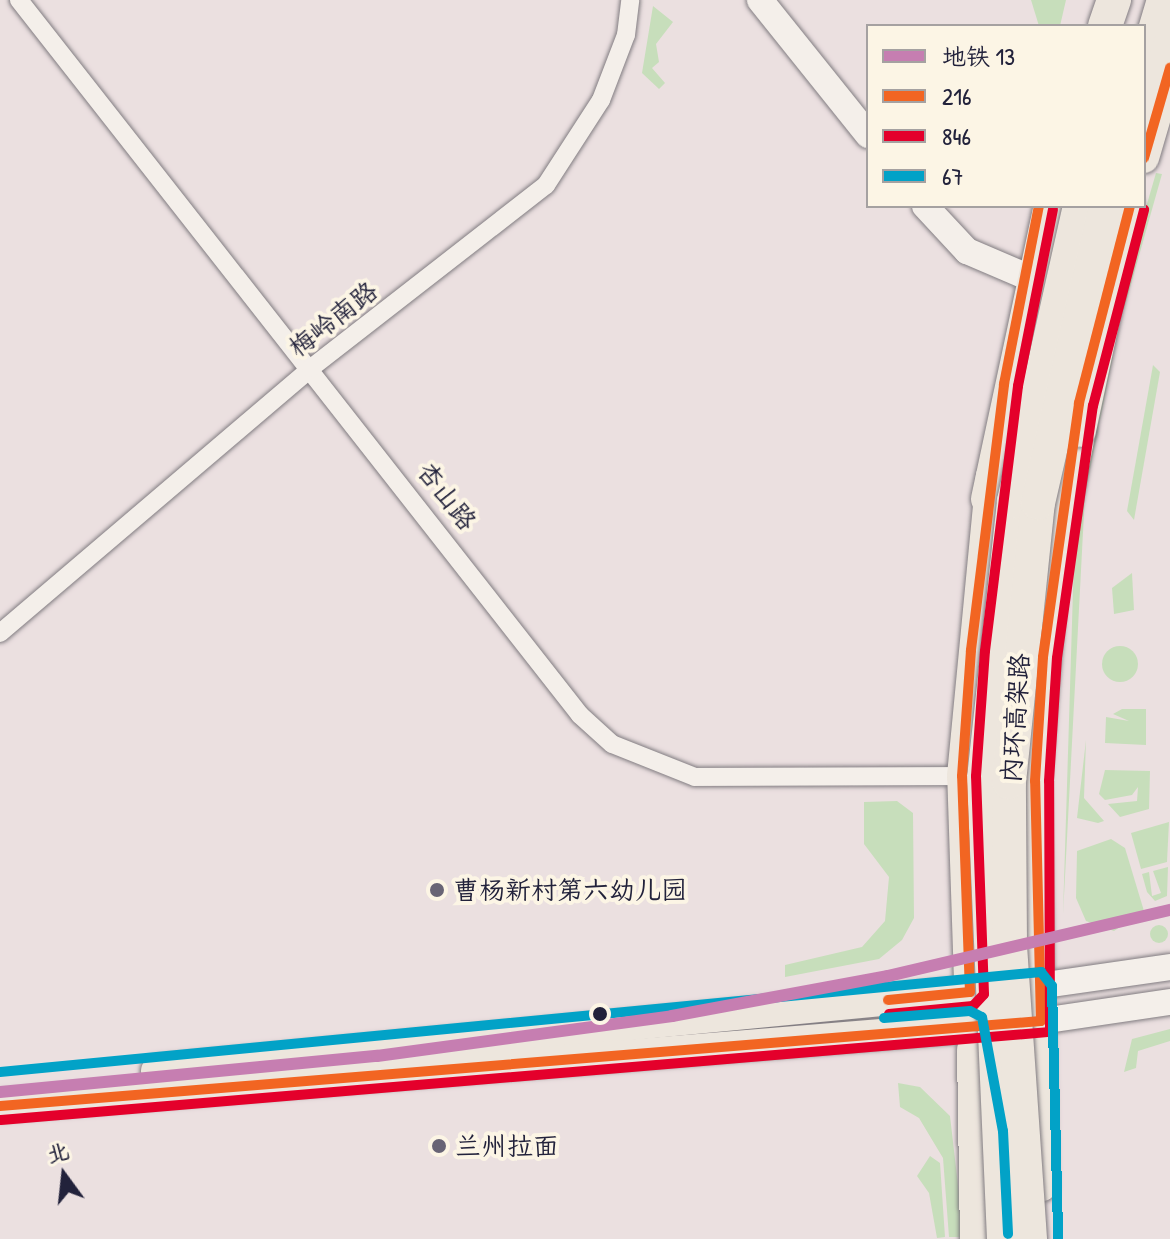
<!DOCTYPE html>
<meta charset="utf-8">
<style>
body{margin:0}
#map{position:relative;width:1170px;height:1239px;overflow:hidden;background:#ebe0e0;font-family:"Patrick Hand","LXGW WenKai TC",sans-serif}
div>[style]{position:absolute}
.green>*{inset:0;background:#c7debb}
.round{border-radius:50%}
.roads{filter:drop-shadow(0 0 2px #817c81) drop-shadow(0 0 2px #817c81)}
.street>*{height:18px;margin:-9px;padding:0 9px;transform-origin:9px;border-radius:9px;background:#f4efea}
.secondary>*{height:26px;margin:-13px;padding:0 13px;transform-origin:13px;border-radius:13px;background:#f4efea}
.primary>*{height:30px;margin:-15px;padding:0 15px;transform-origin:15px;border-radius:15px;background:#ede6dd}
.highway>*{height:34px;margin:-17px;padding:0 17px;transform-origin:17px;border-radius:17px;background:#ede6dd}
.bridges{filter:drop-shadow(0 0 2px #817c81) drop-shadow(0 0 2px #817c81)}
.highway-bridge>*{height:34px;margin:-17px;padding:0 17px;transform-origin:17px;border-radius:17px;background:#ede6dd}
.bus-1>*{height:10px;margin:-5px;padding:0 5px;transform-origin:5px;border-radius:5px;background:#f26522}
.bus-2>*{height:10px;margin:-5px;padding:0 5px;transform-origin:5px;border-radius:5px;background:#e4002b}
.bus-3>*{height:10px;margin:-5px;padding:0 5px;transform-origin:5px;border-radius:5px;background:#02a2c7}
.metro-1>*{height:12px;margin:-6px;padding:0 6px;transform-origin:6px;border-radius:6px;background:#c67eb1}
.dots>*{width:22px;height:22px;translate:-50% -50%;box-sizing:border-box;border:4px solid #fcf5e5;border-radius:50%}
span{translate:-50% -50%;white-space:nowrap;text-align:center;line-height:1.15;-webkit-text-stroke:8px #fcf5e5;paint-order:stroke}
.street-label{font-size:26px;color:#22223b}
.poi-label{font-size:26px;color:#22223b}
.left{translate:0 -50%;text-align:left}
.legend{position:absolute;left:866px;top:24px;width:280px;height:184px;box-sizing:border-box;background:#fcf5e5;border:2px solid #a5a1a1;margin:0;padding:10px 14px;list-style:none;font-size:24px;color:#22223b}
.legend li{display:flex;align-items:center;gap:16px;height:40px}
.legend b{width:40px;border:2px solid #a5a1a1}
.north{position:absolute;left:24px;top:1135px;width:80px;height:80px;-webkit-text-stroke:6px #fcf5e5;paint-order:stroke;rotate:345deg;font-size:22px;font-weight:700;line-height:32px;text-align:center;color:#22223b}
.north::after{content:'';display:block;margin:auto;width:28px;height:36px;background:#22223b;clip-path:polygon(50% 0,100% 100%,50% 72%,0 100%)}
</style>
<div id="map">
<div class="green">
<div style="clip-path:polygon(1031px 0,1066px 0,1060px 26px,1039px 26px)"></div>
<div style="clip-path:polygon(653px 6px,673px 22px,656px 44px,659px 62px,652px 68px,665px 83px,659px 89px,642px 73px)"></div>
<div style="clip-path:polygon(1156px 173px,1162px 174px,1124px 309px,1117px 307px)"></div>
<div style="clip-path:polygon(1106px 356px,1113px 357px,1085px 494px,1063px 915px,1076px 493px)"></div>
<div style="clip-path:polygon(1153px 365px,1160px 372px,1134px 520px,1127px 511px)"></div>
<div style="clip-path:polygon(1132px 573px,1134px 610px,1114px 614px,1112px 588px)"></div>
<div class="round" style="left:1102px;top:646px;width:36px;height:36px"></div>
<div style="clip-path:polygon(1122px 709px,1146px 709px,1146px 745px,1105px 743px,1106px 717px,1129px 721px,1113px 714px)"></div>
<div style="clip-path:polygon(1086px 740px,1084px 798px,1104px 821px,1098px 823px,1077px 818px)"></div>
<div style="clip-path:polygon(1105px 770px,1150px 771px,1149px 809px,1120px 817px,1108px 804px,1137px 801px,1138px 787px,1132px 795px,1105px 800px,1099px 794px)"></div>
<div style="clip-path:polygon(897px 801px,913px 813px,914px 918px,902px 940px,879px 959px,785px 977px,785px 965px,862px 947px,885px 921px,889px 877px,864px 844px,864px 802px)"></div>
<div style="clip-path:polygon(1169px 822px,1167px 862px,1141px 869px,1131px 833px)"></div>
<div style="clip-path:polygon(1111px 839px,1125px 848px,1144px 911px,1114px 931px,1086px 921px,1076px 898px,1077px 851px)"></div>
<div style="clip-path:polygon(1168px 867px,1167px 896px,1155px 901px,1147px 892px,1142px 874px,1149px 872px,1152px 896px,1161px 893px,1153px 871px)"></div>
<div class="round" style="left:1150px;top:925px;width:18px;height:18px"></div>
<div style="clip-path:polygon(1170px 1029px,1170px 1041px,1138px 1051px,1136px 1068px,1124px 1072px,1132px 1039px)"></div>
<div style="clip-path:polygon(898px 1083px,920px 1087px,950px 1116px,964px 1237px,949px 1237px,943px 1158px,919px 1118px,900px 1107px)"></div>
<div style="clip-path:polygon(930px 1156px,940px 1163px,945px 1237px,937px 1238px,929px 1193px,917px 1176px)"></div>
</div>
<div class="roads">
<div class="street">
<div style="left:19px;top:0;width:909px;rotate:51.88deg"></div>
<div style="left:580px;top:715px;width:43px;rotate:42.2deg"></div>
<div style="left:612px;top:744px;width:89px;rotate:21.7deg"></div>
<div style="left:695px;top:777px;width:267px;rotate:-0.2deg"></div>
<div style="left:0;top:633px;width:409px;rotate:-40.4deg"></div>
<div style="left:311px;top:368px;width:298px;rotate:-37.9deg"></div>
<div style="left:546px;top:185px;width:101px;rotate:-57.1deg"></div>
<div style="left:601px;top:100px;width:70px;rotate:-69deg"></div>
<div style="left:626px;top:35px;width:35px;rotate:-83deg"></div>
</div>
<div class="secondary">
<div style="left:760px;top:0;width:173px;rotate:51.3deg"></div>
<div style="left:925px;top:206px;width:62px;rotate:47deg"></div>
<div style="left:967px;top:251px;width:61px;rotate:23.2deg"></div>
<div style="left:1038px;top:986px;width:133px;rotate:-8.2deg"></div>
<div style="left:1041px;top:1021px;width:130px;rotate:-8.4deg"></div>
</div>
<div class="primary">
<div style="left:1144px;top:158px;width:50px;rotate:-73.7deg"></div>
<div style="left:970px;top:1011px;width:235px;rotate:-91.9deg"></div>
<div style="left:962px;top:776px;width:301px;rotate:-84.5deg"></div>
<div style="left:156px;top:1071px;width:864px;rotate:-5.51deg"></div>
<div style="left:0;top:1106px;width:1044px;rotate:-4.67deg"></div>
<div style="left:1042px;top:1186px;width:405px;rotate:-91deg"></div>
<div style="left:1035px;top:781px;width:255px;rotate:-85deg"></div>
</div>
<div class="highway">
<div style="left:1105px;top:26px;width:28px;rotate:-71deg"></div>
<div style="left:1144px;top:67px;width:70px;rotate:-73.4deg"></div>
<div style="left:1144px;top:134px;width:93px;rotate:-73.7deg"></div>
<div style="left:988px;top:499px;width:300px;rotate:-77.9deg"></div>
<div style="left:1055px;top:550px;width:122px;rotate:-78.7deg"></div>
<div style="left:974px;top:1050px;width:189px;rotate:89.1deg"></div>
</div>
</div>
<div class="bridges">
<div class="highway-bridge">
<div style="left:1079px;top:430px;width:228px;rotate:-77.9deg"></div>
<div style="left:1004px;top:1239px;width:461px;rotate:-92.5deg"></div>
<div style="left:984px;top:778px;width:279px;rotate:-83.8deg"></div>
<div style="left:1014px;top:501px;width:302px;rotate:-77.4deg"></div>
<div style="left:1030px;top:1239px;width:296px;rotate:-93.9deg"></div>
<div style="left:1010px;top:944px;width:162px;rotate:-90.4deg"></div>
<div style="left:1009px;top:782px;width:281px;rotate:-84.1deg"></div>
<div style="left:1038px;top:503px;width:305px;rotate:-77.1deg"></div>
</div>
</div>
<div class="bus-1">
<div style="left:1144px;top:158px;width:94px;rotate:-73.9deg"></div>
<div style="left:888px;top:1000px;width:82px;rotate:-5.6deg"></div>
<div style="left:970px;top:992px;width:216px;rotate:-92.1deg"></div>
<div style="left:962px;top:776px;width:126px;rotate:-85.9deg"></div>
<div style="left:971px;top:650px;width:268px;rotate:-82.9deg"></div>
<div style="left:1004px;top:384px;width:181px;rotate:-78.9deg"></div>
<div style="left:0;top:1106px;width:1044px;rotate:-4.67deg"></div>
<div style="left:1041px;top:1021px;width:240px;rotate:-91.4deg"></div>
<div style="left:1035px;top:781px;width:124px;rotate:-86.3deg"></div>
<div style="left:1043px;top:657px;width:257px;rotate:-81.9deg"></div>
<div style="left:1079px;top:403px;width:203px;rotate:-75.5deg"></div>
</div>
<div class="bus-2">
<div style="left:889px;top:1014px;width:84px;rotate:-5.4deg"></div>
<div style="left:973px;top:1006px;width:16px;rotate:-47deg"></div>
<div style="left:984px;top:994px;width:218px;rotate:-92.1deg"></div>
<div style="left:976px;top:776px;width:125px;rotate:-85.9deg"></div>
<div style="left:985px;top:651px;width:267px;rotate:-82.9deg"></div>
<div style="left:1018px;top:386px;width:180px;rotate:-78.8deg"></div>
<div style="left:1px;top:1120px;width:1053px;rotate:-4.8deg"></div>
<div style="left:1050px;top:1032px;width:251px;rotate:-90.2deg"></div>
<div style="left:1049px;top:781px;width:123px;rotate:-86.3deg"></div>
<div style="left:1057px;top:658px;width:255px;rotate:-81.9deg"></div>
<div style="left:1093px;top:406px;width:203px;rotate:-75.4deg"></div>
</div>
<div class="bus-3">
<div style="left:884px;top:1018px;width:86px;rotate:-4.7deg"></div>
<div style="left:970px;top:1011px;width:13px;rotate:27deg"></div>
<div style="left:982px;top:1017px;width:116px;rotate:79.6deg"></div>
<div style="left:1003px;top:1131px;width:103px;rotate:87.2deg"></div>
<div style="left:0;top:1072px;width:1046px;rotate:-5.49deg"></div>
<div style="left:1041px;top:972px;width:18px;rotate:52deg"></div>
<div style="left:1052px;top:986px;width:253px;rotate:88.6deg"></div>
</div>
<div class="metro-1">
<div style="left:0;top:1092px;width:379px;rotate:-5.5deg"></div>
<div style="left:377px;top:1056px;width:298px;rotate:-7.7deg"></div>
<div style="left:672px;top:1016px;width:220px;rotate:-10.5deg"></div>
<div style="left:888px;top:976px;width:290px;rotate:-13.2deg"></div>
</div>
<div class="dots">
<div style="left:437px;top:890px;background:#686475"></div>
<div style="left:600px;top:1014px;background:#22223b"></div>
<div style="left:439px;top:1146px;background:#686475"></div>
</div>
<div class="street-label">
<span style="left:333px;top:319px;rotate:-38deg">梅岭南路</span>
<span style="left:447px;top:496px;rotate:52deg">杏山路</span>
<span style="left:1015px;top:718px;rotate:-86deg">内环高架路</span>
</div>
<div class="poi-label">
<span class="left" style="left:453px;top:890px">曹杨新村第六幼儿园</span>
<span class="left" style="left:455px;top:1146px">兰州拉面</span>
</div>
<ul class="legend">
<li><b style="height:10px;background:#c67eb1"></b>地铁 13</li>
<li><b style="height:10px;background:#f26522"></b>216</li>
<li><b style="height:10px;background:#e4002b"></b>846</li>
<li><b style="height:10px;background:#02a2c7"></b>67</li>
</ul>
<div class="north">北</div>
</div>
